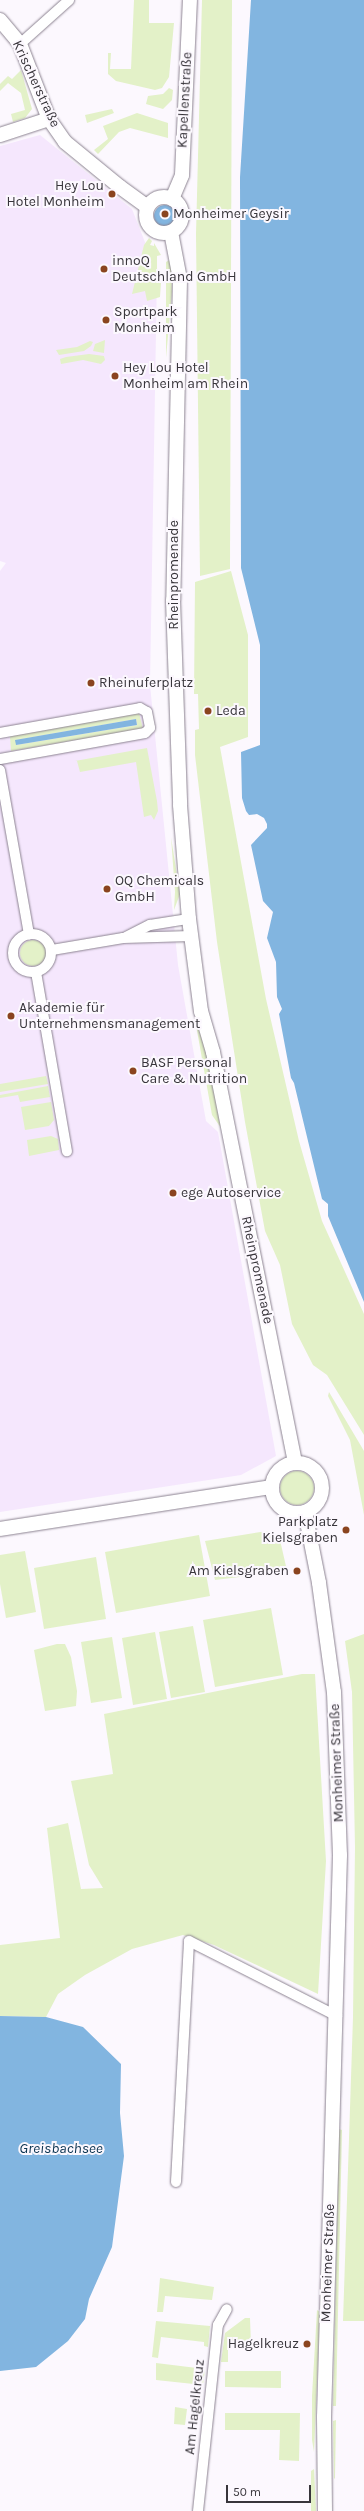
<!DOCTYPE html>
<meta charset="utf-8">
<style>
body{margin:0}
#map{position:relative;width:364px;height:2511px;overflow:hidden;background:#fcf8fe;font-family:Karla,sans-serif}
div>[style]{position:absolute}
.built>*{inset:0;background:#f5e7fd}
.green>*{inset:0;background:#e3f1c8}
.round{border-radius:50%}
.water>*{inset:0;background:#82b5e0}
.roads{filter:drop-shadow(0 0 1px #8c8391) drop-shadow(0 0 1px #8c8391)}
.street>*{height:10px;margin:-5px;padding:0 5px;transform-origin:5px;border-radius:5px;background:#fff}
.street>.ring{margin:-5px;padding:0;box-sizing:content-box;background:none;border:10px solid #fff;border-radius:50%}
.secondary>*{height:14px;margin:-7px;padding:0 7px;transform-origin:7px;border-radius:7px;background:#fff}
.secondary>.ring{margin:-7px;padding:0;box-sizing:content-box;background:none;border:14px solid #fff;border-radius:50%}
.dots>*{width:11px;height:11px;translate:-50% -50%;box-sizing:border-box;border:2px solid #fcf8fe;border-radius:50%}
span{translate:-50% -50%;white-space:nowrap;text-align:center;line-height:1.15;-webkit-text-stroke:4px #fcf8fe;paint-order:stroke}
.street-label{font-size:14px;color:#38353b}
.poi-label{font-size:14px;color:#38353b}
.right{translate:-100% -50%;text-align:right}
.left{translate:0 -50%;text-align:left}
.water-label{font-size:15px;color:#0a3350;font-style:italic}
.scale{position:absolute;left:226px;top:2485px;width:85px;height:18px;box-sizing:border-box;border:2px solid #38353b;border-top:0;padding-left:5px;font-size:12px;line-height:14px;white-space:nowrap;color:#38353b;-webkit-text-stroke:3px #fcf8fe;paint-order:stroke}
</style>
<div id="map">
<div class="built">
<div style="clip-path:polygon(40px 135px,132px 209px,157px 273px,150px 685px,178px 965px,206px 1121px,218px 1132px,276px 1456px,241px 1475px,0 1512px,0 571px,6px 563px,0 561px,0 146px)"></div>
</div>
<div class="green">
<div style="clip-path:polygon(134px 0,149px 0,149px 23px,174px 23px,169px 77px,162px 88px,155px 90px,116px 81px,108px 74px,108px 53px,111px 53px,110px 69px,131px 69px)"></div>
<div style="clip-path:polygon(202px 0,232px 0,230px 569px,200px 576px,196px 234px)"></div>
<div style="clip-path:polygon(21px 70px,32px 109px,25px 118px,13px 122px,11px 114px,25px 110px,21px 93px,8px 83px,0 91px,0 84px,8px 76px,12px 79px)"></div>
<div style="clip-path:polygon(169px 88px,173px 90px,172px 100px,163px 109px,146px 104px,148px 96px,163px 94px)"></div>
<div style="clip-path:polygon(112px 109px,114px 113px,87px 123px,85px 115px)"></div>
<div style="clip-path:polygon(137px 113px,168px 123px,168px 138px,130px 128px,119px 132px,98px 154px,94px 150px,108px 139px,103px 126px)"></div>
<div style="clip-path:polygon(149px 238px,152px 241px,150px 245px,154px 246px,154px 243px,161px 255px,157px 256px,157px 281px,161px 282px,160px 297px,147px 301px,145px 291px,132px 294px,144px 245px)"></div>
<div style="clip-path:polygon(171px 259px,172px 292px,166px 358px,166px 262px)"></div>
<div style="clip-path:polygon(105px 340px,104px 353px,93px 351px,95px 344px)"></div>
<div style="clip-path:polygon(90px 341px,93px 342px,91px 346px,84px 351px,59px 355px,56px 350px,77px 347px)"></div>
<div style="clip-path:polygon(89px 354px,104px 356px,105px 360px,101px 364px,83px 360px,61px 364px,60px 359px,66px 357px)"></div>
<div style="clip-path:polygon(231px 571px,248px 635px,248px 737px,220px 747px,266px 999px,299px 1141px,322px 1221px,364px 1314px,364px 1435px,327px 1375px,313px 1365px,292px 1324px,280px 1265px,265px 1231px,245px 1122px,217px 942px,195px 755px,195px 730px,199px 729px,198px 694px,194px 694px,195px 582px)"></div>
<div style="clip-path:polygon(evenodd,139px 713px,143px 729px,11px 751px,10px 736px,139px 713px,136px 719px,137px 725px,16px 745px,16px 740px,136px 719px)"></div>
<div style="clip-path:polygon(147px 748px,157px 801px,158px 811px,154px 820px,151px 815px,144px 817px,136px 762px,80px 772px,77px 761px,75px 761px)"></div>
<div style="clip-path:polygon(171px 837px,180px 894px,174px 910px,175px 892px)"></div>
<div class="round" style="left:20px;top:940px;width:26px;height:26px"></div>
<div style="clip-path:polygon(198px 1024px,208px 1060px,221px 1128px,212px 1115px,196px 1025px)"></div>
<div style="clip-path:polygon(46px 1076px,48px 1084px,0 1092px,0 1084px)"></div>
<div style="clip-path:polygon(48px 1086px,50px 1097px,20px 1102px,18px 1095px,0 1098px,0 1095px)"></div>
<div style="clip-path:polygon(51px 1102px,54px 1120px,49px 1126px,25px 1130px,21px 1107px)"></div>
<div style="clip-path:polygon(51px 1136px,58px 1139px,59px 1150px,29px 1156px,27px 1140px)"></div>
<div style="clip-path:polygon(329px 1392px,364px 1451px,364px 1515px,350px 1440px,328px 1396px)"></div>
<div class="round" style="left:280px;top:1471px;width:34px;height:34px"></div>
<div style="clip-path:polygon(267px 1531px,280px 1540px,288px 1575px,256px 1575px,215px 1580px,205px 1541px)"></div>
<div style="clip-path:polygon(199px 1535px,210px 1596px,116px 1613px,105px 1552px)"></div>
<div style="clip-path:polygon(25px 1551px,36px 1612px,6px 1618px,0 1584px,0 1555px)"></div>
<div style="clip-path:polygon(96px 1557px,106px 1619px,44px 1629px,34px 1568px)"></div>
<div style="clip-path:polygon(271px 1608px,283px 1675px,215px 1687px,203px 1620px)"></div>
<div style="clip-path:polygon(193px 1626px,205px 1692px,171px 1698px,159px 1632px)"></div>
<div style="clip-path:polygon(155px 1632px,167px 1699px,133px 1705px,122px 1638px)"></div>
<div style="clip-path:polygon(364px 1634px,364px 2321px,343px 2321px,353px 2017px,355px 1847px,352px 1692px,345px 1641px)"></div>
<div style="clip-path:polygon(112px 1637px,122px 1698px,91px 1703px,81px 1642px)"></div>
<div style="clip-path:polygon(57px 1644px,65px 1644px,71px 1657px,77px 1691px,76px 1706px,45px 1711px,34px 1650px)"></div>
<div style="clip-path:polygon(302px 1674px,315px 1674px,326px 1861px,318px 1994px,214px 1945px,183px 1935px,132px 1949px,85px 1975px,58px 1994px,46px 2017px,0 2016px,0 1945px,60px 1938px,47px 1828px,68px 1823px,81px 1889px,103px 1888px,89px 1865px,71px 1781px,113px 1774px,104px 1714px)"></div>
<div style="clip-path:polygon(339px 2129px,342px 2130px,336px 2406px,333px 2406px)"></div>
<div style="clip-path:polygon(160px 2278px,214px 2287px,212px 2300px,165px 2296px,163px 2312px,157px 2312px)"></div>
<div style="clip-path:polygon(317px 2310px,320px 2312px,314px 2452px,312px 2440px,312px 2396px)"></div>
<div style="clip-path:polygon(245px 2318px,250px 2318px,251px 2345px,228px 2345px,228px 2362px,221px 2362px,225px 2333px)"></div>
<div style="clip-path:polygon(156px 2321px,210px 2326px,208px 2347px,204px 2346px,204px 2342px,161px 2337px,158px 2358px,152px 2357px)"></div>
<div style="clip-path:polygon(156px 2363px,205px 2369px,203px 2385px,156px 2380px)"></div>
<div style="clip-path:polygon(225px 2371px,281px 2371px,281px 2388px,225px 2387px)"></div>
<div style="clip-path:polygon(175px 2407px,187px 2409px,185px 2425px,174px 2424px)"></div>
<div style="clip-path:polygon(225px 2413px,300px 2413px,299px 2461px,279px 2460px,280px 2430px,225px 2430px)"></div>
<div style="clip-path:polygon(336px 2420px,335px 2478px,334px 2479px,333px 2421px)"></div>
<div style="clip-path:polygon(314px 2469px,316px 2511px,311px 2511px,311px 2471px)"></div>
</div>
<div class="water">
<div style="clip-path:polygon(251px 0,364px 0,364px 1302px,328px 1216px,328px 1204px,322px 1199px,294px 1083px,291px 1078px,279px 1014px,282px 1009px,277px 997px,276px 962px,267px 938px,273px 912px,263px 901px,251px 845px,267px 828px,267px 824px,264px 818px,257px 814px,249px 815px,246px 811px,242px 798px,241px 752px,260px 745px,260px 645px,241px 568px,240px 177px)"></div>
<div class="round" style="left:154px;top:205px;width:22px;height:22px"></div>
<div style="clip-path:polygon(136px 719px,137px 725px,16px 745px,15px 740px)"></div>
<div style="clip-path:polygon(0 2016px,46px 2017px,83px 2027px,121px 2064px,120px 2113px,124px 2156px,112px 2247px,89px 2299px,85px 2319px,68px 2341px,36px 2367px,0 2371px)"></div>
</div>
<div class="roads">
<div class="street">
<div style="left:20px;top:44px;width:66px;rotate:-41.9deg"></div>
<div style="left:0;top:733px;width:142px;rotate:-10.1deg"></div>
<div style="left:140px;top:708px;width:8px;rotate:30deg"></div>
<div style="left:147px;top:712px;width:16px;rotate:79deg"></div>
<div style="left:150px;top:728px;width:7px;rotate:135deg"></div>
<div style="left:145px;top:733px;width:147px;rotate:169.8deg"></div>
<div style="left:0;top:770px;width:167px;rotate:80deg"></div>
<div class="ring" style="left:13px;top:934px;width:28px;height:28px"></div>
<div style="left:126px;top:937px;width:27px;rotate:-27deg"></div>
<div style="left:150px;top:925px;width:39px;rotate:-9deg"></div>
<div style="left:52px;top:950px;width:72px;rotate:-9.6deg"></div>
<div style="left:123px;top:938px;width:68px;rotate:-1.7deg"></div>
<div style="left:36px;top:972px;width:182px;rotate:80.2deg"></div>
<div style="left:176px;top:2182px;width:241px;rotate:-86.9deg"></div>
<div style="left:189px;top:1941px;width:166px;rotate:26.9deg"></div>
<div style="left:198px;top:2511px;width:187px;rotate:-83.9deg"></div>
<div style="left:218px;top:2325px;width:18px;rotate:-61deg"></div>
</div>
<div class="secondary">
<div style="left:0;top:20px;width:31px;rotate:50deg"></div>
<div style="left:20px;top:44px;width:80px;rotate:68.9deg"></div>
<div style="left:49px;top:119px;width:28px;rotate:55deg"></div>
<div style="left:65px;top:142px;width:71px;rotate:39.3deg"></div>
<div style="left:120px;top:187px;width:34px;rotate:36deg"></div>
<div style="left:0;top:135px;width:52px;rotate:-18.1deg"></div>
<div class="ring" style="left:146px;top:197px;width:22px;height:22px"></div>
<div style="left:172px;top:199px;width:26px;rotate:-67deg"></div>
<div style="left:182px;top:175px;width:175px;rotate:-87.4deg"></div>
<div style="left:171px;top:232px;width:48px;rotate:79.2deg"></div>
<div style="left:180px;top:279px;width:321px;rotate:91.2deg"></div>
<div style="left:173px;top:600px;width:205px;rotate:88deg"></div>
<div style="left:180px;top:805px;width:114px;rotate:85.5deg"></div>
<div style="left:189px;top:919px;width:93px;rotate:82.6deg"></div>
<div style="left:201px;top:1011px;width:43px;rotate:73.7deg"></div>
<div style="left:213px;top:1052px;width:419px;rotate:78.7deg"></div>
<div class="ring" style="left:272px;top:1463px;width:36px;height:36px"></div>
<div style="left:305px;top:1512px;width:72px;rotate:78.8deg"></div>
<div style="left:319px;top:1583px;width:110px;rotate:82.2deg"></div>
<div style="left:334px;top:1692px;width:163px;rotate:87.9deg"></div>
<div style="left:340px;top:1855px;width:562px;rotate:91.63deg"></div>
<div style="left:324px;top:2417px;width:94px;rotate:89.4deg"></div>
<div style="left:0;top:1529px;width:275px;rotate:-8.8deg"></div>
</div>
</div>
<div class="dots">
<div style="left:112px;top:194px;background:#8a441f"></div>
<div style="left:165px;top:214px;background:#8a441f"></div>
<div style="left:104px;top:269px;background:#8a441f"></div>
<div style="left:106px;top:320px;background:#8a441f"></div>
<div style="left:115px;top:376px;background:#8a441f"></div>
<div style="left:91px;top:683px;background:#8a441f"></div>
<div style="left:208px;top:711px;background:#8a441f"></div>
<div style="left:107px;top:889px;background:#8a441f"></div>
<div style="left:11px;top:1016px;background:#8a441f"></div>
<div style="left:133px;top:1071px;background:#8a441f"></div>
<div style="left:173px;top:1193px;background:#8a441f"></div>
<div style="left:346px;top:1530px;background:#8a441f"></div>
<div style="left:297px;top:1571px;background:#8a441f"></div>
<div style="left:307px;top:2344px;background:#8a441f"></div>
</div>
<div class="street-label">
<span style="left:36px;top:84px;rotate:65deg">Krischerstraße</span>
<span style="left:185px;top:100px;rotate:-87deg">Kapellenstraße</span>
<span style="left:174px;top:575px;rotate:-90deg">Rheinpromenade</span>
<span style="left:257px;top:1270px;rotate:78deg">Rheinpromenade</span>
<span style="left:337px;top:1763px;rotate:-92deg">Monheimer Straße</span>
<span style="left:328px;top:2263px;rotate:-88deg">Monheimer Straße</span>
<span style="left:195px;top:2407px;rotate:-84deg">Am Hagelkreuz</span>
</div>
<div class="poi-label">
<span class="right" style="left:104px;top:194px">Hey Lou<br>Hotel Monheim</span>
<span class="left" style="left:173px;top:214px">Monheimer Geysir</span>
<span class="left" style="left:112px;top:269px">innoQ<br>Deutschland GmbH</span>
<span class="left" style="left:114px;top:320px">Sportpark<br>Monheim</span>
<span class="left" style="left:123px;top:376px">Hey Lou Hotel<br>Monheim am Rhein</span>
<span class="left" style="left:99px;top:683px">Rheinuferplatz</span>
<span class="left" style="left:216px;top:711px">Leda</span>
<span class="left" style="left:115px;top:889px">OQ Chemicals<br>GmbH</span>
<span class="left" style="left:19px;top:1016px">Akademie für<br>Unternehmensmanagement</span>
<span class="left" style="left:141px;top:1071px">BASF Personal<br>Care &amp; Nutrition</span>
<span class="left" style="left:181px;top:1193px">ege Autoservice</span>
<span class="right" style="left:338px;top:1530px">Parkplatz<br>Kielsgraben</span>
<span class="right" style="left:289px;top:1571px">Am Kielsgraben</span>
<span class="right" style="left:299px;top:2344px">Hagelkreuz</span>
</div>
<div class="water-label">
<span style="left:61px;top:2149px">Greisbachsee</span>
</div>
<div class="scale">50 m</div>
</div>
